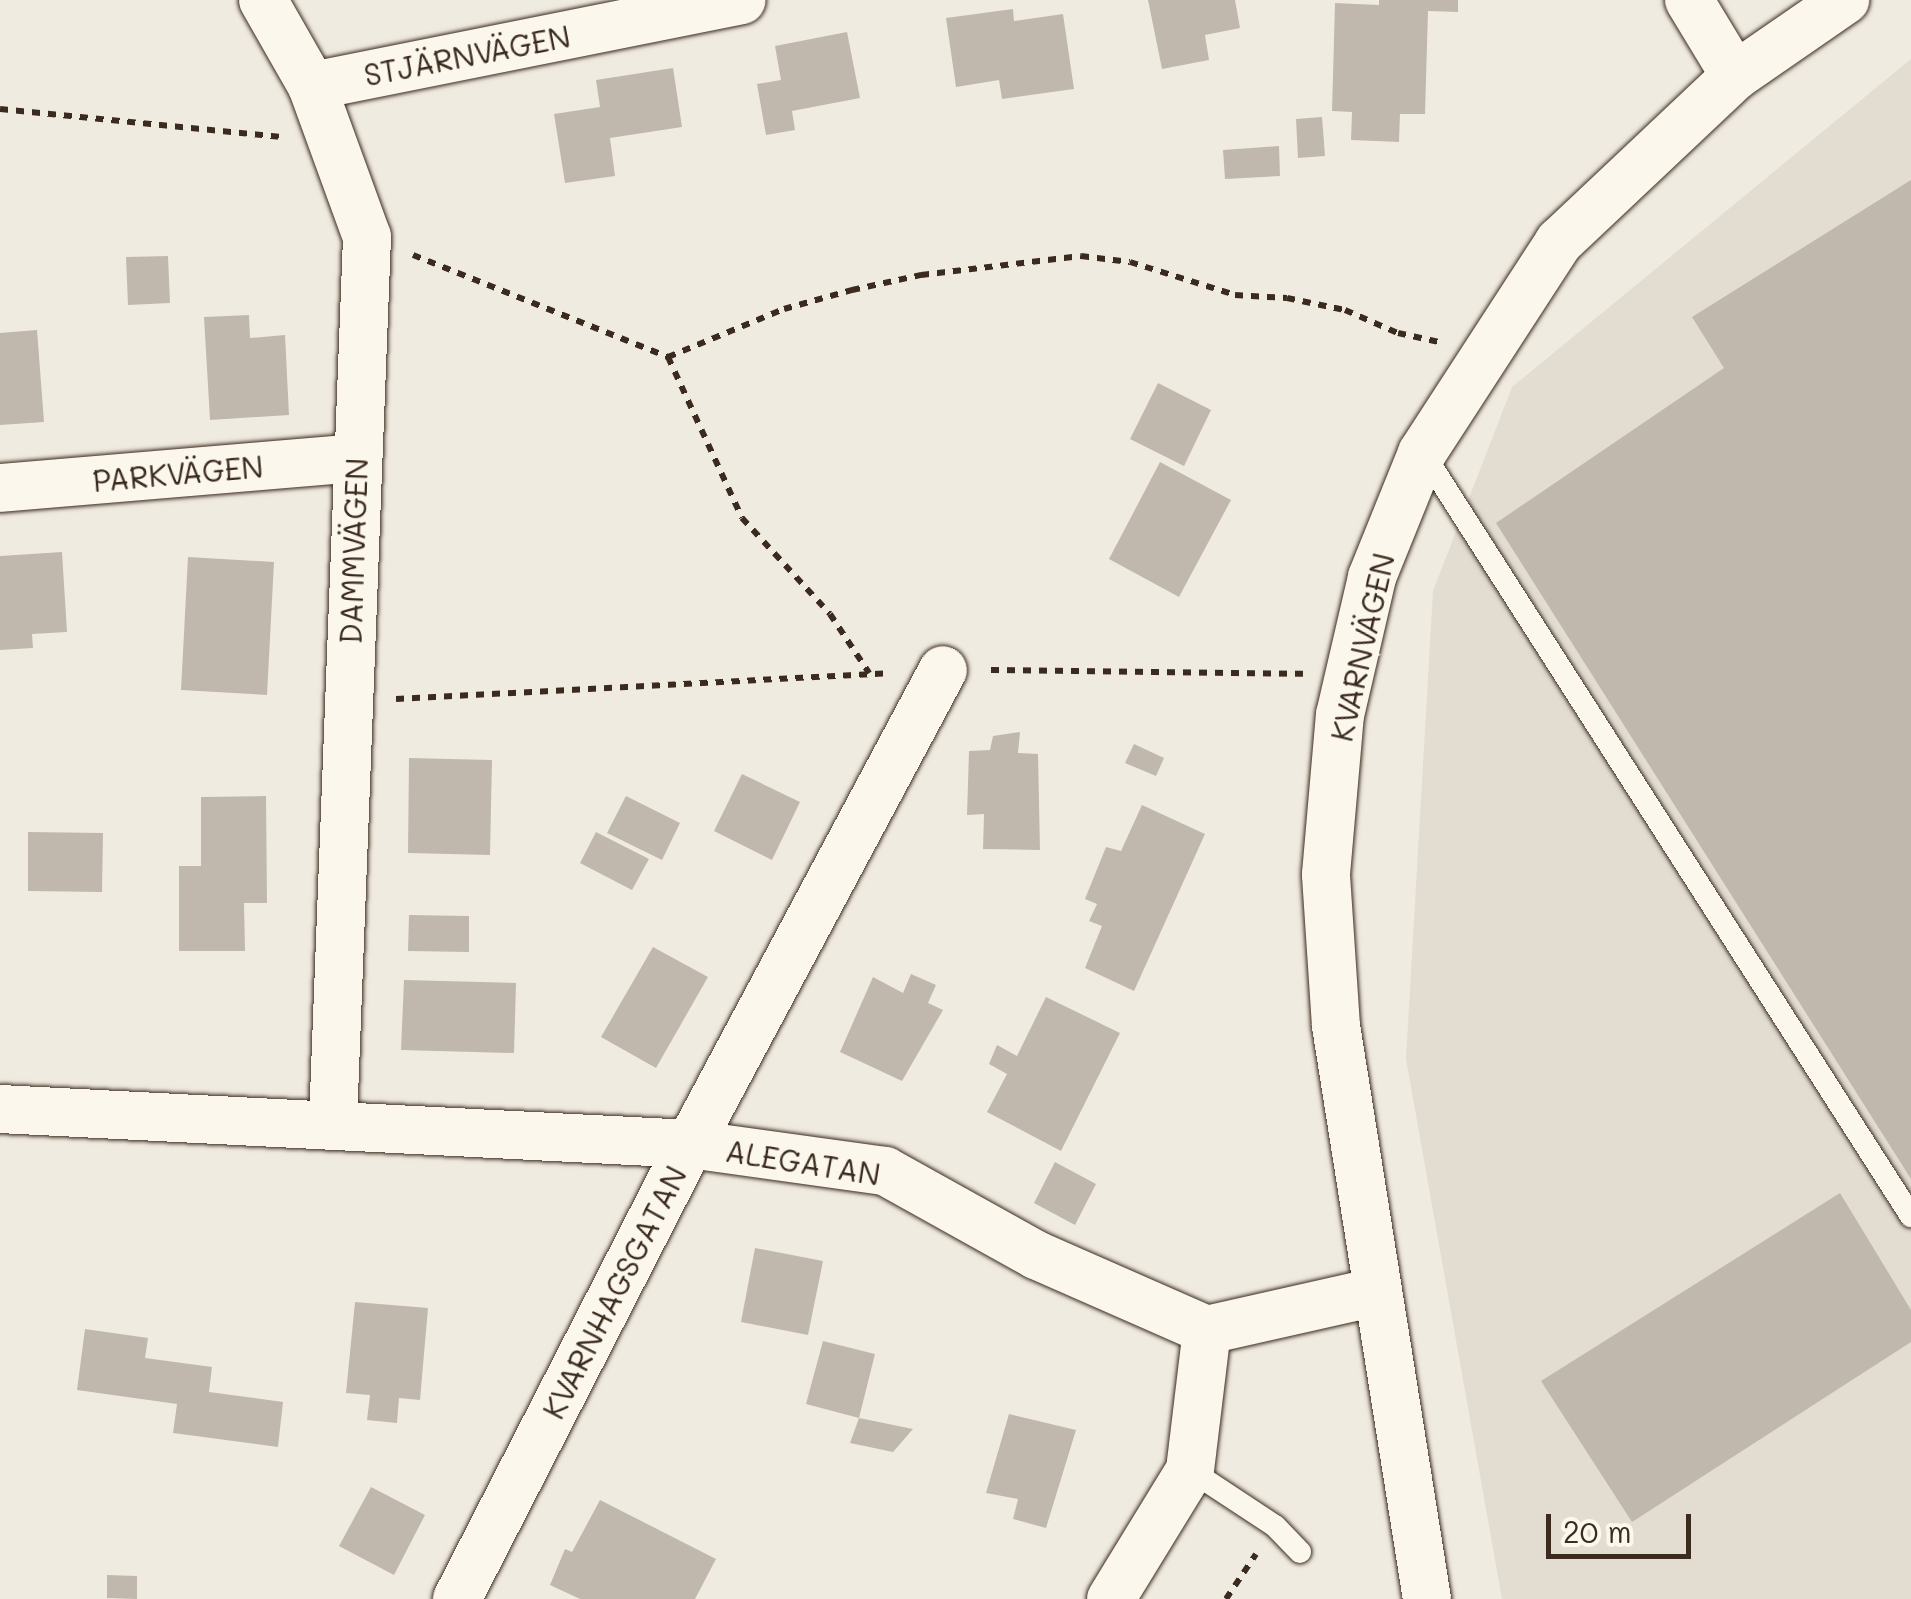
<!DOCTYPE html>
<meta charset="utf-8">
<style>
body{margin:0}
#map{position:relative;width:1911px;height:1599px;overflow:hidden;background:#f0ebe0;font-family:Mali,sans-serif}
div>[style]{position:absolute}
.built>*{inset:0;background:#e2dcd1}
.building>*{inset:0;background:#c0b8ad}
.path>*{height:6px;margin-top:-3px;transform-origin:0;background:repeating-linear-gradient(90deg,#3b2a1e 0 8px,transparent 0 16px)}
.roads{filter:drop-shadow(0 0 2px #3b2a1e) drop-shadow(0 0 2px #3b2a1e)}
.lane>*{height:22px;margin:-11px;padding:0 11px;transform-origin:11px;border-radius:11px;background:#fbf7ec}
.street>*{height:48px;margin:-24px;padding:0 24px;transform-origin:24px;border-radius:24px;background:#fbf7ec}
span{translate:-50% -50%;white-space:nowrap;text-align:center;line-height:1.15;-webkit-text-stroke:9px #fbf7ec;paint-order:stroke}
.street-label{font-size:30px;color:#3b2a1e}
.scale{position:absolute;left:1546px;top:1514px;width:145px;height:45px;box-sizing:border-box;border:5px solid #3b2a1e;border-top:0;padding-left:12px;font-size:30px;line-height:35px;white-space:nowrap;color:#3b2a1e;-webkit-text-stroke:8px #fbf7ec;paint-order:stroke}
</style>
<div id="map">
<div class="built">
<div style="clip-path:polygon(1911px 59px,1911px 1599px,1502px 1599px,1406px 1059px,1433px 591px,1512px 387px)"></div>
</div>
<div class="building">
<div style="clip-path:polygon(1148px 0,1235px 0,1240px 28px,1205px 35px,1209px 60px,1162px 69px)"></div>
<div style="clip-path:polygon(1379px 0,1458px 0,1458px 12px,1428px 11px,1425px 114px,1400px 114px,1399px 142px,1351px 140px,1352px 112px,1332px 111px,1335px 3px,1379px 5px)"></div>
<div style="clip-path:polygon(1013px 9px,1014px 21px,1063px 14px,1074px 89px,1002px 99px,999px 80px,956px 87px,946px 18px)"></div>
<div style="clip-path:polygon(847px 32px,860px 98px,792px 111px,795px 130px,766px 135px,757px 84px,781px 80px,775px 46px)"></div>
<div style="clip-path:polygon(673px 68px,682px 127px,610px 138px,615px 176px,565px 183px,554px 114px,600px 107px,596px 80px)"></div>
<div style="clip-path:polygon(1322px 117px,1325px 156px,1298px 158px,1296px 119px)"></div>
<div style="clip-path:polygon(1279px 146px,1280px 176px,1225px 179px,1223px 150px)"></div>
<div style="clip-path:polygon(1911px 180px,1911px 1179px,1496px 523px,1724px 368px,1692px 317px)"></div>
<div style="clip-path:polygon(168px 256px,170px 303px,128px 305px,126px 257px)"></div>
<div style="clip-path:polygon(249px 315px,250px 338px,285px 335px,289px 415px,210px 420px,204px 317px)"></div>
<div style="clip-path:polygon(37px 330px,44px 422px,0 425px,0 333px)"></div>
<div style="clip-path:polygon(1158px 383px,1211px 410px,1184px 466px,1130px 439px)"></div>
<div style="clip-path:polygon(1160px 462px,1231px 500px,1179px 597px,1109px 559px)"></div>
<div style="clip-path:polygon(62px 552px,67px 632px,32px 634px,33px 648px,0 650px,0 556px)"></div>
<div style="clip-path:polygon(188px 557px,274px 562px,267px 695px,181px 690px)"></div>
<div style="clip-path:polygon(1020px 732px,1018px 753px,1038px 754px,1040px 850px,983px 849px,984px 814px,967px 815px,969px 751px,990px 750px,993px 736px)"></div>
<div style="clip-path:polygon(1134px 744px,1164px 758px,1156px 776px,1125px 763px)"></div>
<div style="clip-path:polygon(409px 758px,492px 760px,490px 855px,408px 853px)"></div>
<div style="clip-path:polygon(742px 774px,800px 802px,772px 860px,714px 831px)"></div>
<div style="clip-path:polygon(266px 796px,267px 903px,244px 903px,245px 951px,179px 951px,179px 866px,201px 866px,201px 797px)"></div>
<div style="clip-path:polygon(626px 796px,680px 823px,662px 860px,607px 833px)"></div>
<div style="clip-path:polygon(1142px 805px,1205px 834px,1134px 991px,1085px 968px,1102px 926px,1089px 921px,1097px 904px,1085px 899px,1106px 847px,1121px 851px)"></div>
<div style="clip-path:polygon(28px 832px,103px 833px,102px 892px,28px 891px)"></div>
<div style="clip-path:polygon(596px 832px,649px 859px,632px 890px,580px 863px)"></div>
<div style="clip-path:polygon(409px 915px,469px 916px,469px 952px,408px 951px)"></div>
<div style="clip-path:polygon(653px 947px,708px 977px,656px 1068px,601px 1037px)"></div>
<div style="clip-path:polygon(911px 974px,936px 985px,928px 1003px,943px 1010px,902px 1081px,840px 1052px,873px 977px,903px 993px)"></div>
<div style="clip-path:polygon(404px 980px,516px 983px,514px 1053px,401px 1050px)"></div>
<div style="clip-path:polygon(1046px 997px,1120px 1033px,1061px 1151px,987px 1112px,1007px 1074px,989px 1064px,997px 1045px,1017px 1056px)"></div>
<div style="clip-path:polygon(1055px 1162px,1096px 1184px,1075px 1225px,1034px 1203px)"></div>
<div style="clip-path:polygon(1840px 1193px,1911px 1310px,1911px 1342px,1632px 1522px,1541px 1381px)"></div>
<div style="clip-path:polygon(755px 1248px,823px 1261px,808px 1335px,741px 1322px)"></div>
<div style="clip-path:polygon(355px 1302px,428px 1308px,420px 1400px,399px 1398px,397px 1423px,367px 1420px,370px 1395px,346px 1393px)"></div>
<div style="clip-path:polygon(85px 1329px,148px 1338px,145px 1358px,212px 1367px,209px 1392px,283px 1402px,278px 1447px,173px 1433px,177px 1404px,77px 1390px)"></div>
<div style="clip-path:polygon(823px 1341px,875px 1354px,859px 1418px,806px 1404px)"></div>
<div style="clip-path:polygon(1009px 1414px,1076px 1430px,1046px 1528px,1013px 1519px,1018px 1499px,986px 1493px)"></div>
<div style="clip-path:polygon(859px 1418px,913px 1429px,893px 1452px,850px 1443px)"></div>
<div style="clip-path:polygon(371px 1487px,425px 1515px,394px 1575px,339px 1546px)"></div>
<div style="clip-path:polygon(600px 1500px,716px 1559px,695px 1599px,580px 1599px,550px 1585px,565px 1549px,572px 1552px)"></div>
<div style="clip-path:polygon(107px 1575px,137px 1576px,137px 1599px,107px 1598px)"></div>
</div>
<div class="path">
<div style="left:0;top:109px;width:283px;rotate:5.7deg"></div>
<div style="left:413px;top:255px;width:275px;rotate:21.8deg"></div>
<div style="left:668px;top:357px;width:177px;rotate:65.3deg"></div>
<div style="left:742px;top:518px;width:130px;rotate:47.5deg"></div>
<div style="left:830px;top:614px;width:71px;rotate:56.5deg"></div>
<div style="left:668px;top:357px;width:126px;rotate:-22.5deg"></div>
<div style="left:784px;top:309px;width:71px;rotate:-15.6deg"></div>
<div style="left:852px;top:290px;width:71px;rotate:-12.3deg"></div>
<div style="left:921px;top:275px;width:161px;rotate:-6.8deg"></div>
<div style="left:1081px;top:256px;width:49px;rotate:7deg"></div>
<div style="left:1130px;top:262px;width:110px;rotate:17.4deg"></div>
<div style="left:1235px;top:295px;width:52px;rotate:3.3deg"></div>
<div style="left:1287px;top:298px;width:59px;rotate:11.7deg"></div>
<div style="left:1345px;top:310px;width:58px;rotate:23.5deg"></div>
<div style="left:1398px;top:333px;width:42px;rotate:12.4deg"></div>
<div style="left:991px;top:670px;width:312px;rotate:0.7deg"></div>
<div style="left:396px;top:699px;width:493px;rotate:-3deg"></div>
<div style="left:1226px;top:1599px;width:54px;rotate:-56.3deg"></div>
</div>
<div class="roads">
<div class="lane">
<div style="left:1423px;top:453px;width:906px;rotate:57.4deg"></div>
<div style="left:1190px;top:1470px;width:102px;rotate:33.4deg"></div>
<div style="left:1275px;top:1526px;width:36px;rotate:46deg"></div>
</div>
<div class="street">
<div style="left:263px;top:0;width:99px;rotate:60.3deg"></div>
<div style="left:312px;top:86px;width:161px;rotate:70deg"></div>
<div style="left:367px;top:237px;width:888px;rotate:92.2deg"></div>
<div style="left:1689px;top:0;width:89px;rotate:58.8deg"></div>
<div style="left:312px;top:86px;width:438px;rotate:-11.3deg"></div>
<div style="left:0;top:488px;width:357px;rotate:-4.8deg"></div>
<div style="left:0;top:1109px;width:691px;rotate:2.9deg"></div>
<div style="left:690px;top:1144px;width:197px;rotate:7.9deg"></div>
<div style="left:885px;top:1171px;width:173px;rotate:29.1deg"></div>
<div style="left:1036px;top:1255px;width:187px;rotate:23.7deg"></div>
<div style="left:1207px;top:1330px;width:173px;rotate:-12.7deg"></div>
<div style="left:457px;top:1599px;width:511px;rotate:-62.88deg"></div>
<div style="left:690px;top:1144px;width:537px;rotate:-61.91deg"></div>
<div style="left:1111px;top:1599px;width:151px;rotate:-58.5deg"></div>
<div style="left:1190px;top:1470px;width:141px;rotate:-83.1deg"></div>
<div style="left:1427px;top:1599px;width:580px;rotate:-99.02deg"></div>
<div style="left:1336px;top:1026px;width:152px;rotate:-93.8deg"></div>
<div style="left:1326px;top:874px;width:160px;rotate:-85deg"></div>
<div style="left:1340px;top:715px;width:142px;rotate:-76.9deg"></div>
<div style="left:1372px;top:577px;width:134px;rotate:-68deg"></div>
<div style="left:1422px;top:453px;width:252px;rotate:-57deg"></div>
<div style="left:1559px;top:242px;width:242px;rotate:-43.3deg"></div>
<div style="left:1735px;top:76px;width:134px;rotate:-34.6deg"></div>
</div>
</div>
<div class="street-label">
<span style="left:467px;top:55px;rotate:-11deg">STJÄRNVÄGEN</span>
<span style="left:178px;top:473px;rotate:-5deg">PARKVÄGEN</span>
<span style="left:353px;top:551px;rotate:-88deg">DAMMVÄGEN</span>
<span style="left:1362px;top:647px;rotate:-77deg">KVARNVÄGEN</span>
<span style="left:803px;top:1162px;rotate:9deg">ALEGATAN</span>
<span style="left:614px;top:1292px;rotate:-63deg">KVARNHAGSGATAN</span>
</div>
<div class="scale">20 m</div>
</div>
